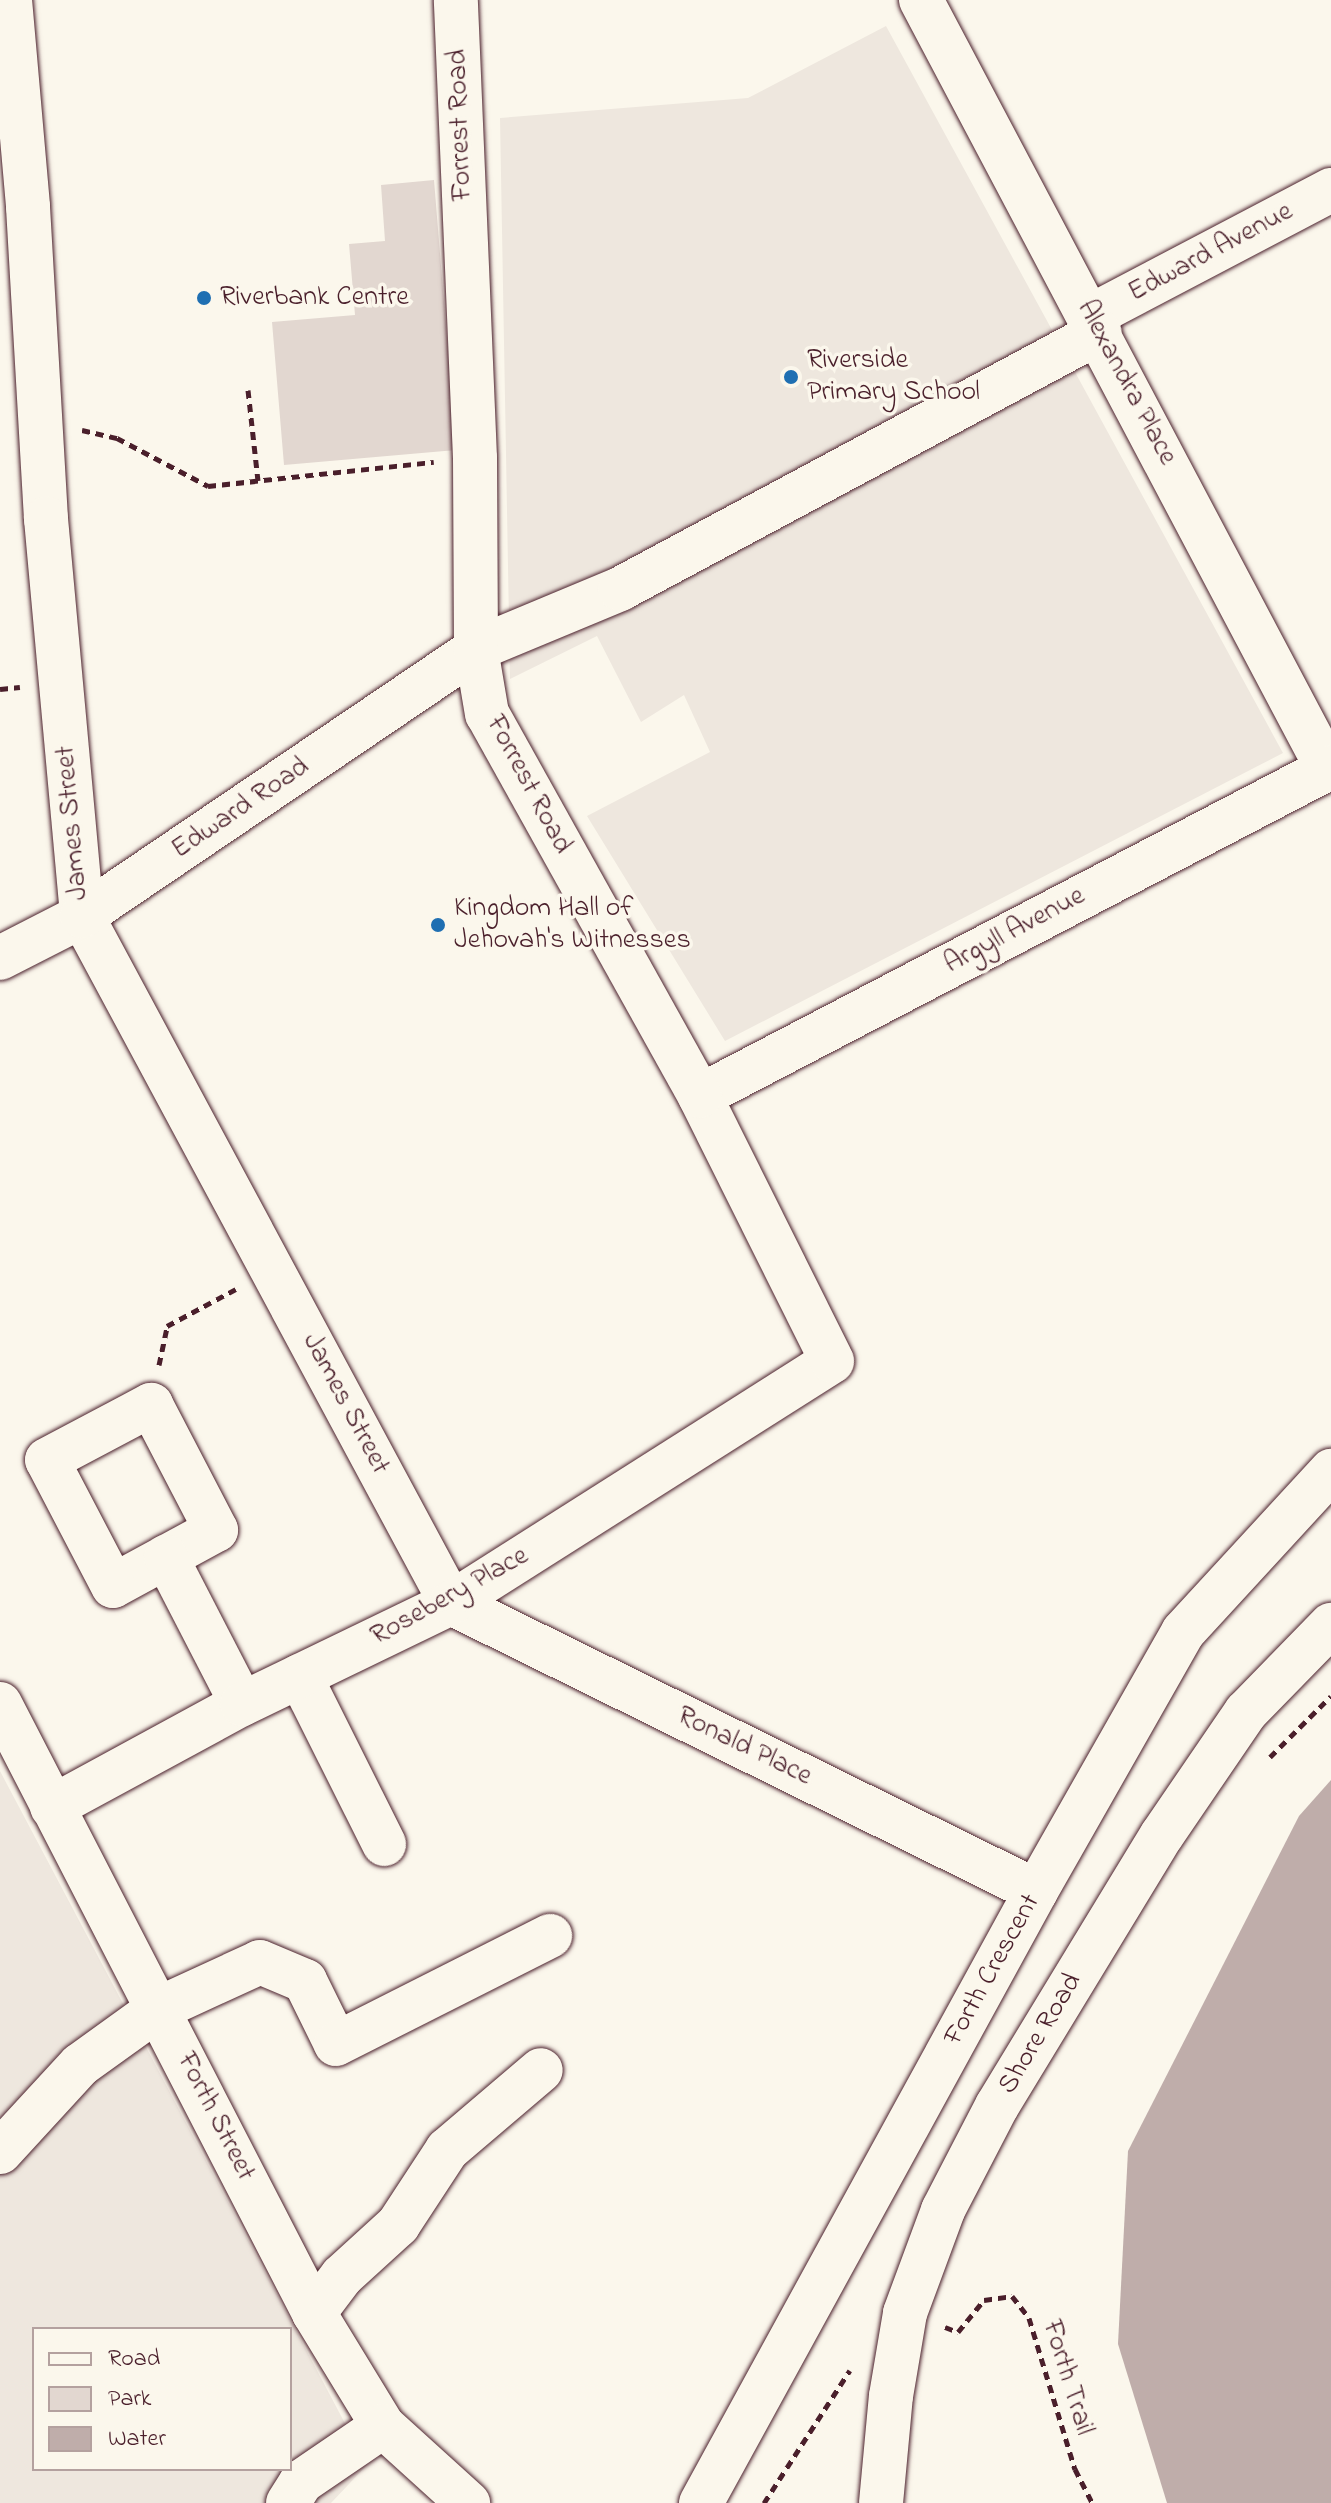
<!DOCTYPE html>
<style>
body{margin:0}
#map{position:relative;width:1331px;height:2503px;overflow:hidden;background:#fbf7ec;font-family:"Indie Flower",sans-serif}
div>[style]{position:absolute}
.built>*{inset:0;background:#eee7de}
.green>*{inset:0;background:#e2d7d0}
.water>*{inset:0;background:#bfadaa}
.path>*{height:5px;margin-top:-2.5px;transform-origin:0;background:repeating-linear-gradient(90deg,#4a1f2b 0 8px,transparent 0 14px)}
.roads{filter:drop-shadow(0 0 2px #4a1f2b) drop-shadow(0 0 2px #4a1f2b)}
.minor>*{height:44px;margin:-22px;padding:0 22px;transform-origin:22px;border-radius:22px;background:#fbf7ec}
.dots>*{width:22px;height:22px;translate:-50% -50%;box-sizing:border-box;border:4px solid #fbf7ec;border-radius:50%}
span{translate:-50% -50%;white-space:nowrap;text-align:center;line-height:1.15;-webkit-text-stroke:7px #fbf7ec;paint-order:stroke}
.street-label{font-size:28px;color:#4a1f2b}
.poi-label{font-size:28px;color:#4a1f2b}
.left{translate:0 -50%;text-align:left}
.legend{position:absolute;left:32px;top:2327px;width:260px;height:144px;box-sizing:border-box;background:#fbf7ec;border:2px solid #b4a19f;margin:0;padding:10px 14px;list-style:none;font-size:24px;color:#4a1f2b}
.legend li{display:flex;align-items:center;gap:16px;height:40px}
.legend b{width:40px;border:2px solid #b4a19f}
</style>
<div id="map">
<div class="built">
<div style="clip-path:polygon(886px 26px,1283px 753px,725px 1041px,587px 816px,710px 752px,684px 695px,641px 722px,597px 636px,510px 679px,500px 118px,748px 98px)"></div>
<div style="clip-path:polygon(evenodd,0 1771px,367px 2465px,331px 2503px,0 2503px,0 1771px,34px 2329px,290px 2329px,290px 2469px,34px 2469px,34px 2329px)"></div>
</div>
<div class="green">
<div style="clip-path:polygon(434px 180px,456px 450px,284px 465px,272px 322px,355px 315px,349px 244px,385px 241px,381px 185px)"></div>
</div>
<div class="water">
<div style="clip-path:polygon(1331px 1780px,1331px 2503px,1167px 2503px,1118px 2344px,1128px 2151px,1299px 1816px)"></div>
</div>
<div class="path">
<div style="left:248px;top:390px;width:91px;rotate:83.7deg"></div>
<div style="left:82px;top:430px;width:36px;rotate:13deg"></div>
<div style="left:117px;top:438px;width:103px;rotate:27.8deg"></div>
<div style="left:208px;top:486px;width:227px;rotate:-6.1deg"></div>
<div style="left:0;top:689px;width:20px;rotate:-6deg"></div>
<div style="left:159px;top:1365px;width:40px;rotate:-78deg"></div>
<div style="left:167px;top:1326px;width:78px;rotate:-28.2deg"></div>
<div style="left:1270px;top:1757px;width:86px;rotate:-45deg"></div>
<div style="left:945px;top:2327px;width:14px;rotate:21deg"></div>
<div style="left:958px;top:2332px;width:41px;rotate:-50.9deg"></div>
<div style="left:984px;top:2300px;width:28px;rotate:-8deg"></div>
<div style="left:1012px;top:2296px;width:28px;rotate:52deg"></div>
<div style="left:1029px;top:2318px;width:158px;rotate:73.1deg"></div>
<div style="left:1075px;top:2469px;width:38px;rotate:63deg"></div>
<div style="left:764px;top:2503px;width:158px;rotate:-57.1deg"></div>
</div>
<div class="roads">
<div class="minor">
<div style="left:10px;top:0;width:208px;rotate:85deg"></div>
<div style="left:28px;top:207px;width:313px;rotate:86.7deg"></div>
<div style="left:46px;top:519px;width:399px;rotate:84.8deg"></div>
<div style="left:82px;top:916px;width:780px;rotate:61.76deg"></div>
<div style="left:451px;top:1603px;width:652px;rotate:26.21deg"></div>
<div style="left:921px;top:0;width:869px;rotate:62.14deg"></div>
<div style="left:1091px;top:316px;width:271px;rotate:-27.7deg"></div>
<div style="left:0;top:958px;width:92px;rotate:-27.1deg"></div>
<div style="left:82px;top:916px;width:476px;rotate:-34.1deg"></div>
<div style="left:476px;top:649px;width:156px;rotate:-22.6deg"></div>
<div style="left:620px;top:589px;width:544px;rotate:-28.17deg"></div>
<div style="left:700px;top:1096px;width:712px;rotate:-27.54deg"></div>
<div style="left:151px;top:1405px;width:141px;rotate:62.5deg"></div>
<div style="left:216px;top:1530px;width:117px;rotate:151.5deg"></div>
<div style="left:113px;top:1586px;width:142px;rotate:-117.6deg"></div>
<div style="left:47px;top:1460px;width:118px;rotate:-27.9deg"></div>
<div style="left:166px;top:1557px;width:165px;rotate:62.7deg"></div>
<div style="left:300px;top:1676px;width:188px;rotate:63.4deg"></div>
<div style="left:0;top:1704px;width:685px;rotate:62.72deg"></div>
<div style="left:314px;top:2313px;width:132px;rotate:58.6deg"></div>
<div style="left:383px;top:2426px;width:115px;rotate:42.2deg"></div>
<div style="left:52px;top:1807px;width:216px;rotate:-28.5deg"></div>
<div style="left:242px;top:1704px;width:232px;rotate:-25.8deg"></div>
<div style="left:451px;top:1603px;width:451px;rotate:-32.4deg"></div>
<div style="left:832px;top:1361px;width:296px;rotate:-116.5deg"></div>
<div style="left:700px;top:1096px;width:437px;rotate:-119.1deg"></div>
<div style="left:487px;top:714px;width:66px;rotate:-99.6deg"></div>
<div style="left:476px;top:649px;width:191px;rotate:-90.3deg"></div>
<div style="left:475px;top:458px;width:458px;rotate:-92.4deg"></div>
<div style="left:0;top:2152px;width:118px;rotate:-47.4deg"></div>
<div style="left:80px;top:2065px;width:96px;rotate:-35.7deg"></div>
<div style="left:158px;top:2009px;width:112px;rotate:-24.7deg"></div>
<div style="left:260px;top:1962px;width:49px;rotate:22.9deg"></div>
<div style="left:305px;top:1981px;width:70px;rotate:63.8deg"></div>
<div style="left:336px;top:2044px;width:240px;rotate:-26.8deg"></div>
<div style="left:314px;top:2313px;width:46px;rotate:-52.9deg"></div>
<div style="left:342px;top:2276px;width:76px;rotate:-42.3deg"></div>
<div style="left:398px;top:2225px;width:90px;rotate:-56.8deg"></div>
<div style="left:447px;top:2150px;width:123px;rotate:-40.4deg"></div>
<div style="left:288px;top:2503px;width:25px;rotate:-58deg"></div>
<div style="left:301px;top:2482px;width:99px;rotate:-34.3deg"></div>
<div style="left:701px;top:2503px;width:698px;rotate:-61.3deg"></div>
<div style="left:1036px;top:1891px;width:298px;rotate:-60.4deg"></div>
<div style="left:1183px;top:1632px;width:219px;rotate:-47.4deg"></div>
<div style="left:881px;top:2503px;width:107px;rotate:-84.7deg"></div>
<div style="left:891px;top:2396px;width:84px;rotate:-80.4deg"></div>
<div style="left:905px;top:2313px;width:110px;rotate:-69.7deg"></div>
<div style="left:943px;top:2210px;width:117px;rotate:-62.6deg"></div>
<div style="left:997px;top:2106px;width:317px;rotate:-58.7deg"></div>
<div style="left:1162px;top:1835px;width:149px;rotate:-55.7deg"></div>
<div style="left:1246px;top:1712px;width:122px;rotate:-45.7deg"></div>
</div>
</div>
<div class="dots">
<div style="left:204px;top:298px;background:#1f6fb2"></div>
<div style="left:791px;top:377px;background:#1f6fb2"></div>
<div style="left:438px;top:925px;background:#1f6fb2"></div>
</div>
<div class="street-label">
<span style="left:461px;top:125px;rotate:-92deg">Forrest Road</span>
<span style="left:1211px;top:253px;rotate:-28deg">Edward Avenue</span>
<span style="left:1126px;top:383px;rotate:62deg">Alexandra Place</span>
<span style="left:528px;top:785px;rotate:62deg">Forrest Road</span>
<span style="left:241px;top:809px;rotate:-34deg">Edward Road</span>
<span style="left:73px;top:823px;rotate:-95deg">James Street</span>
<span style="left:1015px;top:931px;rotate:-28deg">Argyll Avenue</span>
<span style="left:345px;top:1404px;rotate:62deg">James Street</span>
<span style="left:450px;top:1597px;rotate:-29deg">Rosebery Place</span>
<span style="left:744px;top:1747px;rotate:26deg">Ronald Place</span>
<span style="left:993px;top:1970px;rotate:-61deg">Forth Crescent</span>
<span style="left:1041px;top:2034px;rotate:-59deg">Shore Road</span>
<span style="left:215px;top:2117px;rotate:63deg">Forth Street</span>
<span style="left:1067px;top:2378px;rotate:73deg">Forth Trail</span>
</div>
<div class="poi-label">
<span class="left" style="left:220px;top:298px">Riverbank Centre</span>
<span class="left" style="left:807px;top:377px">Riverside<br>Primary School</span>
<span class="left" style="left:454px;top:925px">Kingdom Hall of<br>Jehovah's Witnesses</span>
</div>
<ul class="legend">
<li><b style="height:10px;background:#fbf7ec"></b>Road</li>
<li><b style="height:22px;background:#e2d7d0"></b>Park</li>
<li><b style="height:22px;background:#bfadaa"></b>Water</li>
</ul>
</div>
